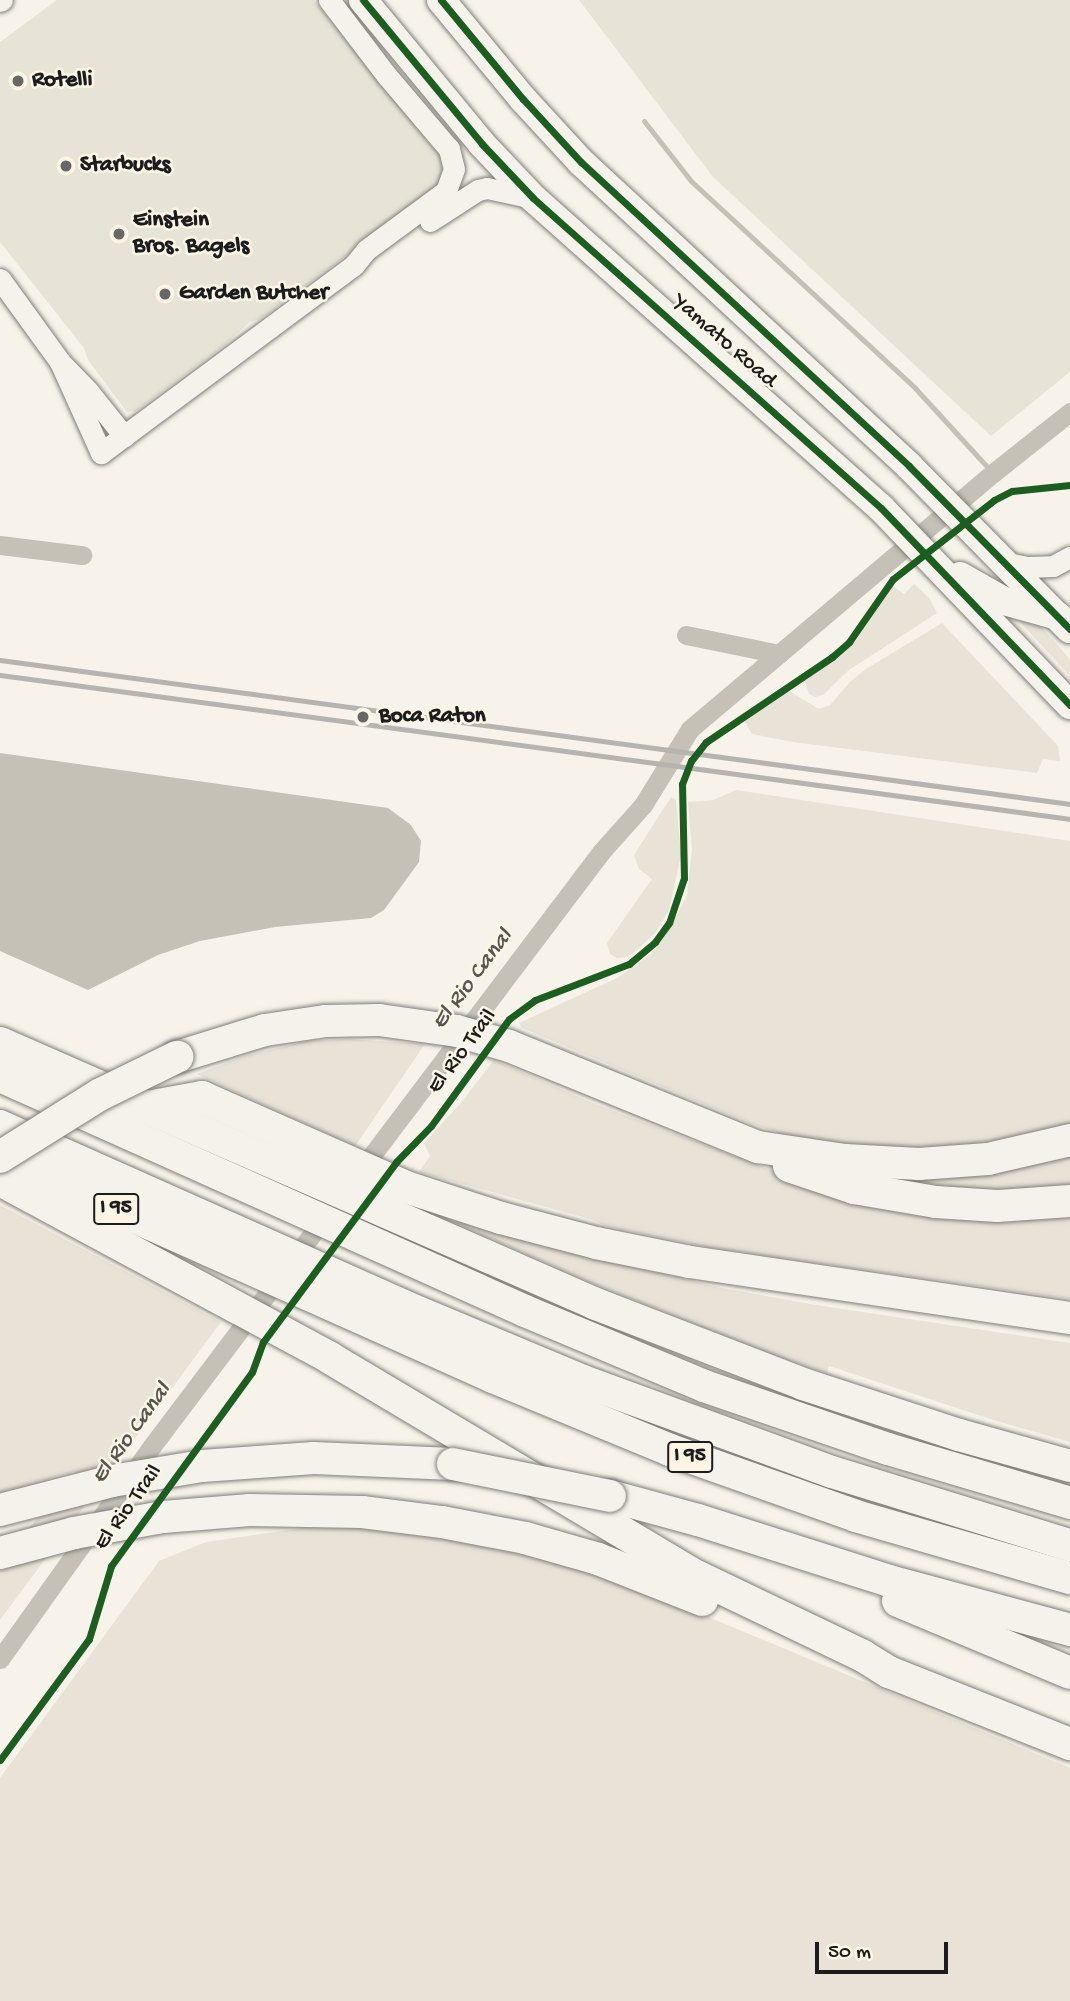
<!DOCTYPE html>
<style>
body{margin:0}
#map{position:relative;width:1070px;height:2001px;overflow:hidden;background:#f7f3ea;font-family:"Gochi Hand",sans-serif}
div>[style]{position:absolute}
.built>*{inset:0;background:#e8e3d7}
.green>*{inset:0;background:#e8e2d7}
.water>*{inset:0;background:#c5c1b7}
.stream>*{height:5px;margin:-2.5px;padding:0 2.5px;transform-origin:2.5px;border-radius:2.5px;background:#c5c1b7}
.canal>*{height:19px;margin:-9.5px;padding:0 9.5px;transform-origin:9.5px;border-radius:9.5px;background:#c5c1b7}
.roads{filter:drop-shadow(0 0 2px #7f7d79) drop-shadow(0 0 2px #7f7d79)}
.minor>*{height:21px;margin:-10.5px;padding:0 10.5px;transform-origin:10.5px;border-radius:10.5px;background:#f5f2ec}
.major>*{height:28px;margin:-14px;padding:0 14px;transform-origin:14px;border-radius:14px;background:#f5f2ec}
.highway>*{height:32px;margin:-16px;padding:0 16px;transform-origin:16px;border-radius:16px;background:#f5f2ec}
.rail>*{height:5px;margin:-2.5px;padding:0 2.5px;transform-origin:2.5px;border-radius:2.5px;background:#b6b4af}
.bridges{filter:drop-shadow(0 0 2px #7f7d79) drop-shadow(0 0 2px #7f7d79)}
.highway-bridge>*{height:32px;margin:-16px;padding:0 16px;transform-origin:16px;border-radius:16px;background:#f5f2ec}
.cycleway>*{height:7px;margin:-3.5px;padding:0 3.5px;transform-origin:3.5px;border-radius:3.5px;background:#1b5e20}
.dots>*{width:19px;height:19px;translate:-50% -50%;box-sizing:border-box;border:4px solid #fcf5e5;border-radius:50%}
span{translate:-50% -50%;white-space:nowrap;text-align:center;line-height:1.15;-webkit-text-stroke:5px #fcf5e5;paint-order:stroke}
.shield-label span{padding:2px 5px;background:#fcf5e5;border:2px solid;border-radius:5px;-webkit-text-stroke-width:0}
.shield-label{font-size:21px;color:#1c1c1c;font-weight:700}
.poi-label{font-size:23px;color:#1c1c1c;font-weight:700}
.left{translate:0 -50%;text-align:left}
.street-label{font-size:23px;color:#1c1c1c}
.water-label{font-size:24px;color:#575551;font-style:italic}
.scale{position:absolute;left:815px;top:1942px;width:133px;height:32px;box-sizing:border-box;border:4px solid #1c1c1c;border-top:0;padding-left:9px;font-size:21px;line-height:24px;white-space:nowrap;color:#1c1c1c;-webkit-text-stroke:5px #fcf5e5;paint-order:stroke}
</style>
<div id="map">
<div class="built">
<div style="clip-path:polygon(57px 0,314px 0,435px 150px,443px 154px,445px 164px,441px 182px,429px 194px,260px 319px,250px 322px,225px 345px,136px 411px,127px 412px,88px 360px,84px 348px,0 242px,0 42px)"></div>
<div style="clip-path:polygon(579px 0,1070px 0,1070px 372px,991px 436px,713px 177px)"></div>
</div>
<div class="green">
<div style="clip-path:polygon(914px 584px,929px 598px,937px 613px,849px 670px,823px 695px,815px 697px,809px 694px,805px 681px,855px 642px,893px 586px,904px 594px)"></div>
<div style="clip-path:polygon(1035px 620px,1070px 659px,1070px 676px,1019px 621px)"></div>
<div style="clip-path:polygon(942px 623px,1058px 746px,1060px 761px,1043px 759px,1037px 773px,793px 742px,752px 734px,744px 721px,789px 691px,819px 709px,830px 705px,850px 682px,866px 669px)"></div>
<div style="clip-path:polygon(736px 790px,1070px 841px,1070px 1125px,966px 1148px,879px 1150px,795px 1138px,749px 1123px,522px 1028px,519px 1023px,617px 978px,651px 954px,666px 935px,687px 896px,692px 849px,688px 802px,713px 800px)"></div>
<div style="clip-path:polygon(671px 797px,676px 800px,681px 855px,669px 910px,656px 932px,637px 950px,628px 957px,617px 958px,610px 954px,607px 943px,652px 879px,639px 869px,634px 855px)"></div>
<div style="clip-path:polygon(348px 1039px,425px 1044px,355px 1146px,197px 1074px,245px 1056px,307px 1041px)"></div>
<div style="clip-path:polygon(494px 1060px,595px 1104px,824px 1190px,1070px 1214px,1070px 1299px,707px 1247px,606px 1226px,590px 1219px,419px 1172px,430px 1156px,424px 1143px,460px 1104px)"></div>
<div style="clip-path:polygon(1070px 1147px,1070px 1188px,974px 1194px,861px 1176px)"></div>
<div style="clip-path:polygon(0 1205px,221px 1322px,0 1620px,0 1564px,76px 1471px,0 1493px)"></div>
<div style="clip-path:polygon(459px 1219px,543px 1245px,722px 1288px,816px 1305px,1070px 1343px,1070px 1442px,990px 1419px,829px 1366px,827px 1373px,774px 1355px,587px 1281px,456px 1223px)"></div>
<div style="clip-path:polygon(331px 1524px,484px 1544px,620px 1580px,1070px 1768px,1070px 2001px,0 2001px,0 1778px,159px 1561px,206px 1542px)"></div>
</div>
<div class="water">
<div style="clip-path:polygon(0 753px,388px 808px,411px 825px,421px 841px,419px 862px,384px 910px,371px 918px,275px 927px,200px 941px,158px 955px,88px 990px,0 951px)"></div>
</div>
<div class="stream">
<div style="left:644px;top:121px;width:76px;rotate:51.9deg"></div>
<div style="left:691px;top:181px;width:305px;rotate:42.7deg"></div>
<div style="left:915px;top:388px;width:115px;rotate:47.5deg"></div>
</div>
<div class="canal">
<div style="left:0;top:545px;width:83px;rotate:7deg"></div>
<div style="left:686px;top:635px;width:95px;rotate:11.5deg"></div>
<div style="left:0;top:1659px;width:262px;rotate:-54.5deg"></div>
<div style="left:152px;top:1446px;width:745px;rotate:-52.91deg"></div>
<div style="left:601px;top:852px;width:63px;rotate:-48.2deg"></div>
<div style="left:643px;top:805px;width:89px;rotate:-58.3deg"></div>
<div style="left:690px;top:729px;width:397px;rotate:-40.2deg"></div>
<div style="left:993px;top:473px;width:98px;rotate:-38.4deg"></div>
</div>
<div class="roads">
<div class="minor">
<div style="left:0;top:1px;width:2px;rotate:-27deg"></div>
<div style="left:430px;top:221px;width:57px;rotate:-32.9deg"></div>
<div style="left:478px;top:190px;width:9px;rotate:-13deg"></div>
<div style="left:487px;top:188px;width:47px;rotate:12.3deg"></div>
<div style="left:0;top:279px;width:102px;rotate:54.1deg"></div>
<div style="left:60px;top:362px;width:40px;rotate:46deg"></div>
<div style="left:88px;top:391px;width:58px;rotate:51.3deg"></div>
<div style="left:60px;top:362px;width:100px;rotate:65.7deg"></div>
<div style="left:101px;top:453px;width:315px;rotate:-36.6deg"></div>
<div style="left:354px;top:265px;width:19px;rotate:-51deg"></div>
<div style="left:366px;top:250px;width:99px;rotate:-36.4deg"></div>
<div style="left:446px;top:191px;width:23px;rotate:-70deg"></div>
<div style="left:454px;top:169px;width:21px;rotate:-104deg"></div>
<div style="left:449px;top:149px;width:96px;rotate:-130.3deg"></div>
<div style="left:387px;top:76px;width:96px;rotate:-127.3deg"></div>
<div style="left:1007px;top:563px;width:21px;rotate:11deg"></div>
<div style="left:1028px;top:567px;width:25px;rotate:-2deg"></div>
<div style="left:1053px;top:566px;width:19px;rotate:-28deg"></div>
</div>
<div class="major">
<div style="left:363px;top:0;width:187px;rotate:50.4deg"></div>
<div style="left:482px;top:144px;width:74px;rotate:46.6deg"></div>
<div style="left:533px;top:198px;width:466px;rotate:41.7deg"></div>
<div style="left:881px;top:508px;width:273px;rotate:46.2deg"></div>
<div style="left:441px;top:0;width:129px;rotate:50.4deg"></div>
<div style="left:523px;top:99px;width:86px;rotate:47.4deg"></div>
<div style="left:581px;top:162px;width:447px;rotate:42.8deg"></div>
<div style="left:909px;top:466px;width:229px;rotate:45.4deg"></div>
<div style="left:960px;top:576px;width:51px;rotate:29.6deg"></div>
<div style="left:1004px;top:601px;width:56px;rotate:15.5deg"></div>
</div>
<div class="highway">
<div style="left:0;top:1043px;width:651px;rotate:23.65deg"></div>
<div style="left:596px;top:1304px;width:222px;rotate:21.1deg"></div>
<div style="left:803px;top:1384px;width:164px;rotate:18.1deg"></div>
<div style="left:959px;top:1435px;width:115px;rotate:15.6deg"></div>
<div style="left:177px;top:1057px;width:92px;rotate:-17.1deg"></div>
<div style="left:265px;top:1030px;width:62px;rotate:-8.4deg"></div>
<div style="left:326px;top:1021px;width:53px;rotate:-1.1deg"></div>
<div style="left:379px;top:1020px;width:79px;rotate:8deg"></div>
<div style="left:457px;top:1031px;width:54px;rotate:16.1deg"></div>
<div style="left:509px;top:1046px;width:269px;rotate:22.1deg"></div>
<div style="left:758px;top:1147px;width:88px;rotate:8.5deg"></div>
<div style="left:845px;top:1160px;width:74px;rotate:3.1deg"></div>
<div style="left:919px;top:1164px;width:69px;rotate:-4.1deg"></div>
<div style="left:988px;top:1159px;width:84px;rotate:-13deg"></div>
<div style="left:0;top:1076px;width:575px;rotate:24.11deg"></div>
<div style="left:525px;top:1311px;width:194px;rotate:22.7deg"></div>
<div style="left:704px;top:1386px;width:194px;rotate:18.9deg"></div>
<div style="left:888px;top:1449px;width:190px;rotate:16.5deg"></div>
<div style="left:147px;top:1107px;width:56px;rotate:-10.3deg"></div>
<div style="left:202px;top:1097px;width:223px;rotate:23.8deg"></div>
<div style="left:406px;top:1187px;width:100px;rotate:18.1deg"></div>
<div style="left:501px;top:1218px;width:98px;rotate:14.7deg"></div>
<div style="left:596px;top:1243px;width:96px;rotate:11.4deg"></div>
<div style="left:690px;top:1262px;width:384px;rotate:8.4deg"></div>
<div style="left:0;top:1126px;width:445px;rotate:24deg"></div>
<div style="left:406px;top:1307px;width:192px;rotate:22.7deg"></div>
<div style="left:583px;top:1381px;width:265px;rotate:20.1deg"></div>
<div style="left:832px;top:1472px;width:249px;rotate:17.1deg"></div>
<div style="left:0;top:1157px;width:540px;rotate:24.05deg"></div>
<div style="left:493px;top:1377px;width:191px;rotate:22.4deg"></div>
<div style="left:670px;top:1450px;width:197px;rotate:19.5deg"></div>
<div style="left:856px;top:1516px;width:223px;rotate:16.2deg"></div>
<div style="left:789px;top:1166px;width:69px;rotate:18.7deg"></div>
<div style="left:854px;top:1188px;width:83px;rotate:9.7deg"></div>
<div style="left:936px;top:1202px;width:61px;rotate:3.8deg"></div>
<div style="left:997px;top:1206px;width:73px;rotate:-3.9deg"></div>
<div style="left:0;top:1180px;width:375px;rotate:28.3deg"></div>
<div style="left:330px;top:1358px;width:419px;rotate:30.8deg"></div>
<div style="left:690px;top:1573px;width:192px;rotate:25.6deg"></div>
<div style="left:863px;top:1656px;width:31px;rotate:32deg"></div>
<div style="left:889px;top:1672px;width:195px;rotate:21.7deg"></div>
<div style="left:610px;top:1496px;width:91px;rotate:15.3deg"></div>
<div style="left:698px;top:1520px;width:201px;rotate:17.7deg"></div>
<div style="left:889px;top:1581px;width:188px;rotate:15.1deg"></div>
<div style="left:0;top:1510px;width:116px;rotate:-14.5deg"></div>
<div style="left:112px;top:1481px;width:91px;rotate:-9.5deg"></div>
<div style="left:202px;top:1466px;width:112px;rotate:-4.1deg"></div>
<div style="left:314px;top:1458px;width:139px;rotate:2.5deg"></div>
<div style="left:0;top:1553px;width:77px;rotate:-15.1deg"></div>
<div style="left:74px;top:1533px;width:90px;rotate:-10.2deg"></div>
<div style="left:163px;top:1517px;width:87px;rotate:-4.6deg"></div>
<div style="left:250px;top:1510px;width:112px;rotate:1deg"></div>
<div style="left:362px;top:1512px;width:81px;rotate:7.1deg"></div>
<div style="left:442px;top:1522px;width:85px;rotate:10.9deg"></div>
<div style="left:525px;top:1538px;width:76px;rotate:16deg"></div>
<div style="left:598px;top:1559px;width:112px;rotate:21.5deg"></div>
<div style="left:898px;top:1601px;width:186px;rotate:22.7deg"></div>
</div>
</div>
<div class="rail">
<div style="left:0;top:660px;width:1080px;rotate:7.66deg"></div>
<div style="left:0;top:675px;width:1080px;rotate:7.66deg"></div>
</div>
<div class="bridges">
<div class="highway-bridge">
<div style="left:0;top:1157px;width:119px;rotate:-32deg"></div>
<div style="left:101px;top:1094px;width:85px;rotate:-26deg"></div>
<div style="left:453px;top:1464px;width:160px;rotate:11.5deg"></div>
</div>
</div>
<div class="cycleway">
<div style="left:363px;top:0;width:187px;rotate:50.4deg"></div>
<div style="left:482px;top:144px;width:74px;rotate:46.6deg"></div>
<div style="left:533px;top:198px;width:466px;rotate:41.7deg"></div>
<div style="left:881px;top:508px;width:273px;rotate:46.2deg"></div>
<div style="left:441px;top:0;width:129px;rotate:50.4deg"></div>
<div style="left:523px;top:99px;width:86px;rotate:47.4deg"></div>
<div style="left:581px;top:162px;width:447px;rotate:42.8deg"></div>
<div style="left:909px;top:466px;width:229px;rotate:45.4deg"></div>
<div style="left:0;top:1760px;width:150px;rotate:-53.7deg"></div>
<div style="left:89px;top:1639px;width:76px;rotate:-73.2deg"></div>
<div style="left:111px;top:1566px;width:240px;rotate:-54deg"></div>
<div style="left:252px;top:1372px;width:32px;rotate:-70deg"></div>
<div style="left:263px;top:1342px;width:224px;rotate:-53.5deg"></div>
<div style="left:396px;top:1162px;width:50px;rotate:-45.8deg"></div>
<div style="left:431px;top:1126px;width:132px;rotate:-53.9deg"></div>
<div style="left:509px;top:1019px;width:32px;rotate:-36deg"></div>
<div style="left:535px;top:1000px;width:101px;rotate:-21deg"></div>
<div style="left:629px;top:964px;width:34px;rotate:-40deg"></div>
<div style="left:655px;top:942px;width:24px;rotate:-54deg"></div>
<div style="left:669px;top:923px;width:47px;rotate:-71.6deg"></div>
<div style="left:684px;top:878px;width:94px;rotate:-91.2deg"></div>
<div style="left:682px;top:784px;width:25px;rotate:-69deg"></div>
<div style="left:691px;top:761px;width:24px;rotate:-52deg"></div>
<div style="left:706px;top:742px;width:152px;rotate:-34deg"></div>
<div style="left:832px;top:657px;width:23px;rotate:-41deg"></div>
<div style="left:849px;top:642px;width:77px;rotate:-55.1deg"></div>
<div style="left:893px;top:579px;width:128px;rotate:-38deg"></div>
<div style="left:994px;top:500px;width:20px;rotate:-27deg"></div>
<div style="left:1012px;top:491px;width:58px;rotate:-5.9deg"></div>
</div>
<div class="dots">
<div style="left:18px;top:81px;background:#696764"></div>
<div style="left:66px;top:166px;background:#696764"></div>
<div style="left:119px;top:234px;background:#696764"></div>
<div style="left:165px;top:294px;background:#696764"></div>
<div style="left:363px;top:717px;background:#696764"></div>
</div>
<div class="shield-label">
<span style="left:116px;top:1209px">I 95</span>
<span style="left:690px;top:1457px">I 95</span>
</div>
<div class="poi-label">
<span class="left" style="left:32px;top:81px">Rotelli</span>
<span class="left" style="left:80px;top:166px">Starbucks</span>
<span class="left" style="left:133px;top:234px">Einstein<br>Bros. Bagels</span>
<span class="left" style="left:179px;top:294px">Garden Butcher</span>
<span class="left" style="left:379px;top:717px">Boca Raton</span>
</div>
<div class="street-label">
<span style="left:724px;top:342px;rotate:41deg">Yamato Road</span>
<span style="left:463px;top:1052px;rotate:-53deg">El Rio Trail</span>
<span style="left:129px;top:1508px;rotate:-54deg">El Rio Trail</span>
</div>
<div class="water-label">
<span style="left:473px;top:980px;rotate:-53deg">El Rio Canal</span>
<span style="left:132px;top:1434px;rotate:-54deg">El Rio Canal</span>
</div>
<div class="scale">50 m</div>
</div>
